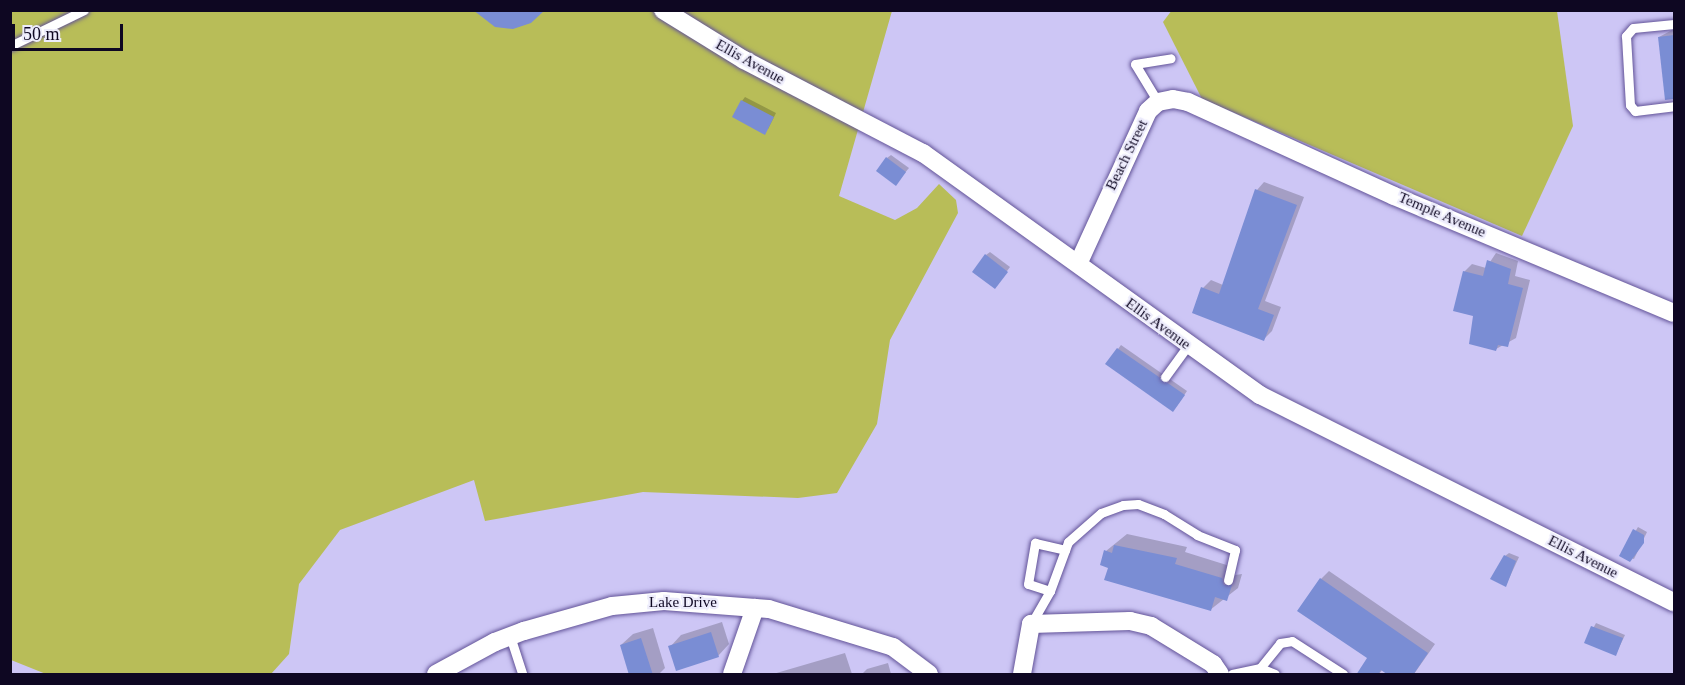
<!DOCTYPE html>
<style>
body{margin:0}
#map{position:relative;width:1685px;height:685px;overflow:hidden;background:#cdc6f5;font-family:"Times New Roman",serif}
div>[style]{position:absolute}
.green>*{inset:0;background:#b8bd58}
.shadow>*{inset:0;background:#0003}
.building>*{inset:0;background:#7a8dd4}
.roads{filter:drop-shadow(0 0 2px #625398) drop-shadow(0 0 2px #625398)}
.service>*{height:9px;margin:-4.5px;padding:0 4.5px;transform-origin:4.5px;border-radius:4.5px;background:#fff}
.minor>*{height:18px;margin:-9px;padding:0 9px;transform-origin:9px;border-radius:9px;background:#fff}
span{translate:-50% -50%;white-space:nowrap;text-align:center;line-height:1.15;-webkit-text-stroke:4.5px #edecfc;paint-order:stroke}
.street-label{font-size:15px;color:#0e0722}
.frame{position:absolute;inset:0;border:12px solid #0e0722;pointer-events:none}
.scale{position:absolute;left:12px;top:24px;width:111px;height:27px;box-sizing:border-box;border:3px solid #0e0722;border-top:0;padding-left:8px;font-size:18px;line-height:21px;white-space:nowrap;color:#0e0722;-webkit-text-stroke:4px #edecfc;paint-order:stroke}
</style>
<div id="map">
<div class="green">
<div style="clip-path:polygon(1172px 10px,1557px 11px,1573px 126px,1522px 236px,1202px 99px,1163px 22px)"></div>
<div style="clip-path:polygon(10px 11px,892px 11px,839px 196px,895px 220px,917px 208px,939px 184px,956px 200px,958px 213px,890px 340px,877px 424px,837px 493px,798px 498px,643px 492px,485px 521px,474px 480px,340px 530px,299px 584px,289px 654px,271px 674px,46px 674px,11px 660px)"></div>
</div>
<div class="shadow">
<div style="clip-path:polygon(1674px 29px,1674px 96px,1666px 97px,1659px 37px)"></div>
<div style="clip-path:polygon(745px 97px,776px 113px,768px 129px,742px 101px)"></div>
<div style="clip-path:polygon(891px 155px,909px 168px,899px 180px,887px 158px)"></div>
<div style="clip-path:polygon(1264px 182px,1304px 197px,1265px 301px,1281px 307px,1272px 331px,1264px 339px,1203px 288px,1211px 280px,1223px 285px,1257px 190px)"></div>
<div style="clip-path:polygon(990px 252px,1010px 267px,998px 283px,986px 255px)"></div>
<div style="clip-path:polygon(1496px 253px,1518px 261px,1515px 276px,1530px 280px,1516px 338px,1496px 349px,1475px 314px,1464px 272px,1472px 264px,1486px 268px)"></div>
<div style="clip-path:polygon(1121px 345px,1187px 391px,1176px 407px,1118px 349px)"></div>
<div style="clip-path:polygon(1638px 527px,1647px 532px,1634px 559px,1621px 555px)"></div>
<div style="clip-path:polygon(1127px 534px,1187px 547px,1185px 552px,1233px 567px,1235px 575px,1242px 574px,1238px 588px,1210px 610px,1110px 567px,1106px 551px)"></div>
<div style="clip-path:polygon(1509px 553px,1519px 557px,1506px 585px,1505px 556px)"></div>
<div style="clip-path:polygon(1329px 571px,1435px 644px,1414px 674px,1390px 674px,1383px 669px,1379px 674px,1358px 674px,1369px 658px,1321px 579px)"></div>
<div style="clip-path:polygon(722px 622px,729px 644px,718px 656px,670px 647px,681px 635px)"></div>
<div style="clip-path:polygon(1596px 623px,1625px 635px,1616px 654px,1586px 642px)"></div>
<div style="clip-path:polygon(653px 628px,665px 668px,659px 674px,630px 674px,621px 645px,633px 634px)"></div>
<div style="clip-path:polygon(845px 653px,852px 674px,773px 674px)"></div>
<div style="clip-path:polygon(888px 663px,891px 674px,862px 674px,867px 669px)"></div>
</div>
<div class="building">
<div style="clip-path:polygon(473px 10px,545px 10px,531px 23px,513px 29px,495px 27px)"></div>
<div style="clip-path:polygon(1674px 35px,1674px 99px,1665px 100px,1658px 37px)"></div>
<div style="clip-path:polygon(741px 100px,774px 117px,765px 135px,732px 117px)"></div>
<div style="clip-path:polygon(886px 157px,906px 172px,896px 186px,876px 171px)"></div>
<div style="clip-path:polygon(1255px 189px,1297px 205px,1258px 309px,1274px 315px,1264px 341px,1192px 313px,1201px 287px,1219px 294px)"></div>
<div style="clip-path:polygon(985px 254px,1008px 272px,995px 289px,972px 272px)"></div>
<div style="clip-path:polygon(1487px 260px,1511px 269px,1508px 284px,1523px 288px,1508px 347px,1498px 345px,1496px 351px,1469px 344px,1473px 316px,1453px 311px,1463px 271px,1483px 276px)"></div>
<div style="clip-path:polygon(1117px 348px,1185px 395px,1173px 412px,1105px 364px)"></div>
<div style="clip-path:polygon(1633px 529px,1644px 535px,1644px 543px,1630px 562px,1619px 556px)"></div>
<div style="clip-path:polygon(1114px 545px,1177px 558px,1175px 564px,1222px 578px,1224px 585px,1232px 585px,1227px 601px,1215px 597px,1211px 611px,1104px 580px,1108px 568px,1100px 565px,1104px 550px,1112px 553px)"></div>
<div style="clip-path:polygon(1504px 555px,1516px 561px,1506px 587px,1490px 579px)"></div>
<div style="clip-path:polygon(1320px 578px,1428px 653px,1413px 675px,1388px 675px,1381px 670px,1378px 675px,1356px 675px,1367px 658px,1297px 611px)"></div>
<div style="clip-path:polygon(1591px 626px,1623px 638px,1616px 656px,1584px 643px)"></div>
<div style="clip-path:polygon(711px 632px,719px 657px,676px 671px,668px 646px)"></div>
<div style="clip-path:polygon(641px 638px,653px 675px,629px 675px,620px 645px)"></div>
</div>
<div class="roads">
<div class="service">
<div style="left:1674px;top:24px;width:41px;rotate:174.4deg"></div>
<div style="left:1633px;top:28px;width:11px;rotate:131deg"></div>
<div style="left:1626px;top:36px;width:69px;rotate:86.7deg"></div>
<div style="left:1630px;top:105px;width:8px;rotate:50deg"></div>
<div style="left:1635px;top:111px;width:39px;rotate:-7deg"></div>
<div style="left:10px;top:46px;width:82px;rotate:-25.9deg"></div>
<div style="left:1158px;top:102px;width:44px;rotate:-121.2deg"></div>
<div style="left:1135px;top:64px;width:36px;rotate:-9deg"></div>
<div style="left:1165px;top:377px;width:39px;rotate:-54deg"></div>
<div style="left:1050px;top:591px;width:23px;rotate:-162deg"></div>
<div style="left:1028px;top:584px;width:42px;rotate:-80.3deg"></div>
<div style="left:1035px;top:543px;width:31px;rotate:13deg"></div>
<div style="left:1031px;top:624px;width:38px;rotate:-60deg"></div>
<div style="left:1050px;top:591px;width:52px;rotate:-69.8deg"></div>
<div style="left:1068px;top:542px;width:44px;rotate:-41.3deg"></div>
<div style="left:1101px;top:513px;width:23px;rotate:-20deg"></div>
<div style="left:1123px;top:505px;width:15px;rotate:-4deg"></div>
<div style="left:1138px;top:504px;width:28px;rotate:21deg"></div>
<div style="left:1164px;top:514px;width:39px;rotate:32deg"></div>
<div style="left:1197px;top:535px;width:41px;rotate:21.5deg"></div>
<div style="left:1235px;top:550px;width:31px;rotate:103deg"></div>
<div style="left:510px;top:636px;width:40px;rotate:72deg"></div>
<div style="left:1260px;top:668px;width:32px;rotate:-51deg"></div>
<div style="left:1280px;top:643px;width:12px;rotate:-9deg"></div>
<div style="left:1292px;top:641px;width:61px;rotate:32.9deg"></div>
<div style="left:1232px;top:674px;width:29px;rotate:-12deg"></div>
<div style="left:1260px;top:668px;width:16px;rotate:22deg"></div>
</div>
<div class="minor">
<div style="left:663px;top:10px;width:95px;rotate:31.7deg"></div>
<div style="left:744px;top:60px;width:202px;rotate:27.5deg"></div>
<div style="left:923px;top:153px;width:415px;rotate:35.7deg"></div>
<div style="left:1260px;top:395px;width:463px;rotate:26.6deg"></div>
<div style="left:1079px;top:262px;width:166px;rotate:-65.4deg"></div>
<div style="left:1148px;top:111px;width:13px;rotate:-42deg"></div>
<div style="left:1158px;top:102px;width:15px;rotate:-11deg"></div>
<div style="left:1173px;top:99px;width:15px;rotate:11deg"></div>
<div style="left:1188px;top:102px;width:226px;rotate:24.5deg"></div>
<div style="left:1394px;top:196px;width:303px;rotate:22.7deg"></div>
<div style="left:436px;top:674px;width:67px;rotate:-28.5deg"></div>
<div style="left:495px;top:642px;width:31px;rotate:-21deg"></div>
<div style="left:524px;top:631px;width:91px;rotate:-15.9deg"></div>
<div style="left:612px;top:606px;width:52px;rotate:-5.5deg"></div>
<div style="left:664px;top:601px;width:105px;rotate:4.4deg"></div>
<div style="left:769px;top:609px;width:130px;rotate:17deg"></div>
<div style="left:893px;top:647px;width:45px;rotate:36.9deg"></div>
<div style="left:732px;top:674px;width:70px;rotate:-70.8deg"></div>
<div style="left:1022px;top:674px;width:51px;rotate:-79.8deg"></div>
<div style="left:1031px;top:624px;width:99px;rotate:-1.7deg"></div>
<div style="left:1130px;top:621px;width:22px;rotate:13deg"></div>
<div style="left:1151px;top:626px;width:73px;rotate:31.5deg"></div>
<div style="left:1213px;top:664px;width:12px;rotate:55deg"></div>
</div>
</div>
<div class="street-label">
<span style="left:750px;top:62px;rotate:29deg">Ellis Avenue</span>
<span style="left:1127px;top:155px;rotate:-64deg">Beach Street</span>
<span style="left:1442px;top:215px;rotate:23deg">Temple Avenue</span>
<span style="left:1158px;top:324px;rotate:36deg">Ellis Avenue</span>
<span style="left:1583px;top:557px;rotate:27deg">Ellis Avenue</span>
<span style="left:683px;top:603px">Lake Drive</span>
</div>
<div class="frame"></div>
<div class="scale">50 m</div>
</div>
